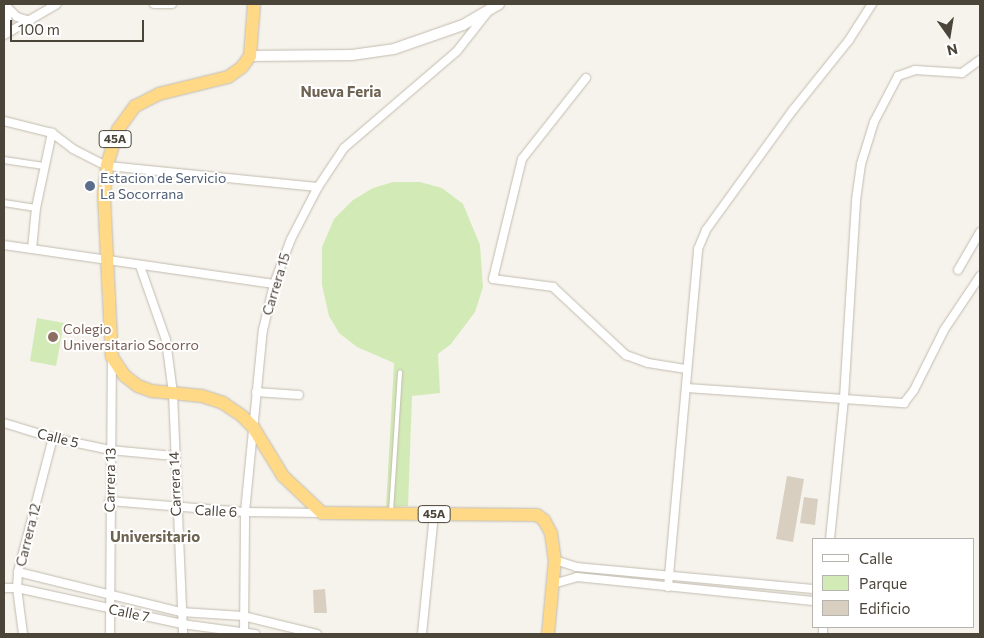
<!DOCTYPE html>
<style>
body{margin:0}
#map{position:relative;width:984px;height:638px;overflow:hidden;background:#f6f3ec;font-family:Commissioner,sans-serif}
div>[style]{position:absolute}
.green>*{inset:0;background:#d2eab5}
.building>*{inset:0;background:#d8cfc1}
.roads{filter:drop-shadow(0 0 1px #c2bbae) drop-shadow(0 0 1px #c2bbae)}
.service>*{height:4px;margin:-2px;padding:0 2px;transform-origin:2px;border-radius:2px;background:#fff}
.pedestrian>*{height:5.5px;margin:-2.75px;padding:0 2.75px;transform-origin:2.75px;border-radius:2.75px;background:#fff}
.minor>*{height:8px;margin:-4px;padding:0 4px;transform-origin:4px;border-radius:4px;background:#fff}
.tertiary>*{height:10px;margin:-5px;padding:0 5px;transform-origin:5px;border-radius:5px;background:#fff}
.trunk>*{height:12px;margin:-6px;padding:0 6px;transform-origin:6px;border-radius:6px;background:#ffd985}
.dots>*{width:14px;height:14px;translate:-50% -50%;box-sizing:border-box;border:2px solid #fff;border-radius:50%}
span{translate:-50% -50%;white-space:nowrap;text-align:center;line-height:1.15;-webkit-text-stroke:4px #fff;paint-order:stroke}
.shield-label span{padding:1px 4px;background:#fff;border:1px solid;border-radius:4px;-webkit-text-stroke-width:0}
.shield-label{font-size:12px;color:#4b4439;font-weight:700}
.service-label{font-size:14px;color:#4e5e75}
.left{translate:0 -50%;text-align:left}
.street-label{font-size:14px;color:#4b4439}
.education-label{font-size:14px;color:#785e54}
.neighbourhood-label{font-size:15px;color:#6e6250;font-weight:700}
.frame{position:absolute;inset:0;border:5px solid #4b4439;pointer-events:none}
.legend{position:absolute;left:812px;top:538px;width:162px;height:90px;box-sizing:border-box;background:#fff;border:1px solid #b7b4b0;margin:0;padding:6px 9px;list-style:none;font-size:15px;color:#4b4439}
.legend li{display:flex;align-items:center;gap:10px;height:25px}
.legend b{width:25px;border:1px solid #b7b4b0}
.north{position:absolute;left:924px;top:10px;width:50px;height:50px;-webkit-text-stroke:4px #fff;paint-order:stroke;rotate:167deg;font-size:14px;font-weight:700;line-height:20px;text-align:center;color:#4b4439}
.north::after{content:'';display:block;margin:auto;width:18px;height:22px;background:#4b4439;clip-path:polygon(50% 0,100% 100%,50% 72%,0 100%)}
.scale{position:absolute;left:10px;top:20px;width:134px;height:22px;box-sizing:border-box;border:2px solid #4b4439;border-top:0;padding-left:6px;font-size:15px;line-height:18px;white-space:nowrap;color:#4b4439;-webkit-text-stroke:4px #fff;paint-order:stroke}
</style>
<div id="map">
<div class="green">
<div style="clip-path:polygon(393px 182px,420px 182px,442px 188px,463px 204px,480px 245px,483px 287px,475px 312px,451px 344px,438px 354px,440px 393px,412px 396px,408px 506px,386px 507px,394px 363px,357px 347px,339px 333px,329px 316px,322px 285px,322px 247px,334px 219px,353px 200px,373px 188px)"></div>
<div style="clip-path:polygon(37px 318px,64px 323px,56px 366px,30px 361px)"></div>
</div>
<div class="building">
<div style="clip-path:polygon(787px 476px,804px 479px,793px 542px,776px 539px)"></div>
<div style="clip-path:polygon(804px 497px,818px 499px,815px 525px,800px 523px)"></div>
<div style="clip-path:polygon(325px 589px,327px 613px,314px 613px,313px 590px)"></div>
</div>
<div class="roads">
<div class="service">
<div style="left:391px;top:512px;width:140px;rotate:-86.3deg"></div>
</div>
<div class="pedestrian">
<div style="left:4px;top:160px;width:40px;rotate:8.5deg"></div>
<div style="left:4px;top:203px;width:32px;rotate:9deg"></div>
</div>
<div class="minor">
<div style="left:154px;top:4px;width:18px"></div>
<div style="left:7px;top:7px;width:14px;rotate:45deg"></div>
<div style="left:17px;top:17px;width:14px;rotate:17deg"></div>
<div style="left:4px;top:31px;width:8px;rotate:-60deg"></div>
<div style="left:8px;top:24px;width:20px;rotate:-96deg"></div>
<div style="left:4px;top:35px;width:61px;rotate:-30.3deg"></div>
<div style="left:586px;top:78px;width:103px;rotate:128.3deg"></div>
<div style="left:522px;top:159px;width:123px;rotate:103.6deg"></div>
<div style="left:493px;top:279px;width:61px;rotate:7.6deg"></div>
<div style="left:553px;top:287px;width:100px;rotate:43deg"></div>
<div style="left:626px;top:355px;width:23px;rotate:20deg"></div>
<div style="left:648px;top:363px;width:39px;rotate:9deg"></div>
<div style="left:4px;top:121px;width:49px;rotate:14deg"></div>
<div style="left:52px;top:133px;width:26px;rotate:37deg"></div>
<div style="left:73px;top:149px;width:38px;rotate:27deg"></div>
<div style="left:107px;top:166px;width:212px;rotate:5.7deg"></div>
<div style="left:4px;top:245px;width:273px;rotate:8.2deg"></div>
<div style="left:32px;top:249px;width:41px;rotate:-84.4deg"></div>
<div style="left:36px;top:208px;width:77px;rotate:-78deg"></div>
<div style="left:140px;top:266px;width:78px;rotate:70.6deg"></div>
<div style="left:166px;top:340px;width:53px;rotate:82.5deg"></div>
<div style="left:173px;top:393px;width:241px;rotate:87.6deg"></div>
<div style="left:958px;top:270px;width:44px;rotate:-59.9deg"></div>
<div style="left:687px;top:388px;width:218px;rotate:4deg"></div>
<div style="left:904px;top:403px;width:16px;rotate:-52deg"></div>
<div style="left:914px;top:390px;width:67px;rotate:-63.4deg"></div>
<div style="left:944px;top:330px;width:65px;rotate:-56.3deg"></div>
<div style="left:256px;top:392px;width:43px;rotate:4deg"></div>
<div style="left:4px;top:423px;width:51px;rotate:17deg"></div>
<div style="left:53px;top:438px;width:58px;rotate:11.9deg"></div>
<div style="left:110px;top:450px;width:64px;rotate:5.4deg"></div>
<div style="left:109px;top:501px;width:136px;rotate:4.6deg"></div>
<div style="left:245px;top:512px;width:77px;rotate:0.7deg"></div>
<div style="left:830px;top:539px;width:142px;rotate:-84.3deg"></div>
<div style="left:844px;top:398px;width:198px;rotate:-86.5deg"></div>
<div style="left:856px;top:200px;width:36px;rotate:-82deg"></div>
<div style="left:861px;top:164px;width:44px;rotate:-72.8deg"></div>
<div style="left:874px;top:122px;width:52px;rotate:-62.4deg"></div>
<div style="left:898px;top:76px;width:18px;rotate:-19deg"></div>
<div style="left:915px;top:70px;width:47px;rotate:3.7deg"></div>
<div style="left:962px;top:73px;width:22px;rotate:-36deg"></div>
<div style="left:555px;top:560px;width:22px;rotate:18deg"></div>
<div style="left:576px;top:567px;width:238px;rotate:5.3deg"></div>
<div style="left:18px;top:572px;width:168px;rotate:13.8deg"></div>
<div style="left:181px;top:612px;width:62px;rotate:3.7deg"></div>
<div style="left:243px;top:616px;width:76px;rotate:13.7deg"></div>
<div style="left:553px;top:584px;width:25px;rotate:-16deg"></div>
<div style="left:577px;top:577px;width:237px;rotate:5.8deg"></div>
<div style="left:668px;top:587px;width:339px;rotate:-84.9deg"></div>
<div style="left:698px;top:249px;width:21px;rotate:-67deg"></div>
<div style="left:706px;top:230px;width:148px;rotate:-54.1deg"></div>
<div style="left:793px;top:110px;width:90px;rotate:-51.3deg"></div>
<div style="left:849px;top:40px;width:43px;rotate:-57.4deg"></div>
<div style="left:4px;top:588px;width:13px"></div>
<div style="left:17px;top:588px;width:169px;rotate:12.3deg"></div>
<div style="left:182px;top:624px;width:74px;rotate:7.8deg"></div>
<div style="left:823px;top:627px;width:7px;rotate:90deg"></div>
<div style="left:23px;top:634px;width:46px;rotate:-97.4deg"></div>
<div style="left:17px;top:588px;width:16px;rotate:-86deg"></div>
<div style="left:18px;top:572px;width:138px;rotate:-75.4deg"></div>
<div style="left:110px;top:634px;width:275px;rotate:-89.6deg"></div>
<div style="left:244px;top:634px;width:122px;rotate:-89.5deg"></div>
<div style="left:245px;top:512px;width:183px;rotate:-84.4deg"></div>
<div style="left:263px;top:330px;width:47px;rotate:-76.6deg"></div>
<div style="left:274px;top:284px;width:48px;rotate:-69.3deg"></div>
<div style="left:291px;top:239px;width:59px;rotate:-62.6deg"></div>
<div style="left:318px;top:187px;width:47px;rotate:-56.3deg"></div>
<div style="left:344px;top:148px;width:149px;rotate:-40.6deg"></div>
<div style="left:457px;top:51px;width:48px;rotate:-51.7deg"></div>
<div style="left:422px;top:634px;width:121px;rotate:-84.3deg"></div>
</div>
<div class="tertiary">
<div style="left:250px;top:56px;width:102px;rotate:-0.6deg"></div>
<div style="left:352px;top:55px;width:42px;rotate:-8.1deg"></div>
<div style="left:394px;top:49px;width:73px;rotate:-19.2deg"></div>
<div style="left:463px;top:25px;width:42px;rotate:-30.3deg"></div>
</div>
<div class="trunk">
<div style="left:254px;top:4px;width:52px;rotate:94.4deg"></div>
<div style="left:250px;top:56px;width:14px;rotate:126deg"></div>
<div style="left:242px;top:67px;width:17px;rotate:144deg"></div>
<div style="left:228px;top:77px;width:71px;rotate:166.2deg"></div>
<div style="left:159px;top:94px;width:27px;rotate:153deg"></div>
<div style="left:135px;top:106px;width:29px;rotate:126deg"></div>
<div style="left:118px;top:129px;width:39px;rotate:107deg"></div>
<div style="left:107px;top:166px;width:30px;rotate:96deg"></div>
<div style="left:104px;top:196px;width:161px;rotate:87.2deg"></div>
<div style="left:112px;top:357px;width:23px;rotate:56deg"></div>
<div style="left:125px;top:376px;width:16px;rotate:38deg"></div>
<div style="left:138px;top:386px;width:15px;rotate:20deg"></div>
<div style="left:152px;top:391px;width:50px;rotate:5.7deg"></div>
<div style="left:202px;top:396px;width:22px;rotate:18deg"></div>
<div style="left:223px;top:403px;width:23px;rotate:34deg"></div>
<div style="left:242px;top:416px;width:16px;rotate:45deg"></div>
<div style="left:253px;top:427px;width:57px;rotate:58.5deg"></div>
<div style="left:283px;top:476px;width:54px;rotate:43.5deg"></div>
<div style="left:322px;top:513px;width:215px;rotate:0.5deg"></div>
<div style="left:537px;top:515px;width:9px;rotate:36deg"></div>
<div style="left:544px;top:520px;width:15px;rotate:62deg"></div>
<div style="left:551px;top:533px;width:27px;rotate:82deg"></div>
<div style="left:555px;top:560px;width:74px;rotate:95.4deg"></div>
</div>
</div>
<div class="dots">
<div style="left:90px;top:186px;background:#5c6f8a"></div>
<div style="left:53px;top:337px;background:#8d6e63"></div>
</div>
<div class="shield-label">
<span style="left:115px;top:139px">45A</span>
<span style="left:434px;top:514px">45A</span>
</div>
<div class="service-label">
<span class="left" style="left:100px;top:186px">Estacion de Servicio<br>La Socorrana</span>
</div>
<div class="street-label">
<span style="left:276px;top:284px;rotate:-73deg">Carrera 15</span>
<span style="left:58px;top:438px;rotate:14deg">Calle 5</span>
<span style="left:110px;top:480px;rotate:-89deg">Carrera 13</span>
<span style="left:175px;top:484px;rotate:-92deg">Carrera 14</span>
<span style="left:216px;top:511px;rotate:3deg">Calle 6</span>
<span style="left:28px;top:535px;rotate:-76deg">Carrera 12</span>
<span style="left:129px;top:613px;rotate:12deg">Calle 7</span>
</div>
<div class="education-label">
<span class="left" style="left:63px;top:337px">Colegio<br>Universitario Socorro</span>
</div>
<div class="neighbourhood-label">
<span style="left:341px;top:92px">Nueva Feria</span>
<span style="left:155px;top:537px">Universitario</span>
</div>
<div class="frame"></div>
<ul class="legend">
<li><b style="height:6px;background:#fff"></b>Calle</li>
<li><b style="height:14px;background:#d2eab5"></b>Parque</li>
<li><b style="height:14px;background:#d8cfc1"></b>Edificio</li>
</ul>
<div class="north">N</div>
<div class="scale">100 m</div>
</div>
